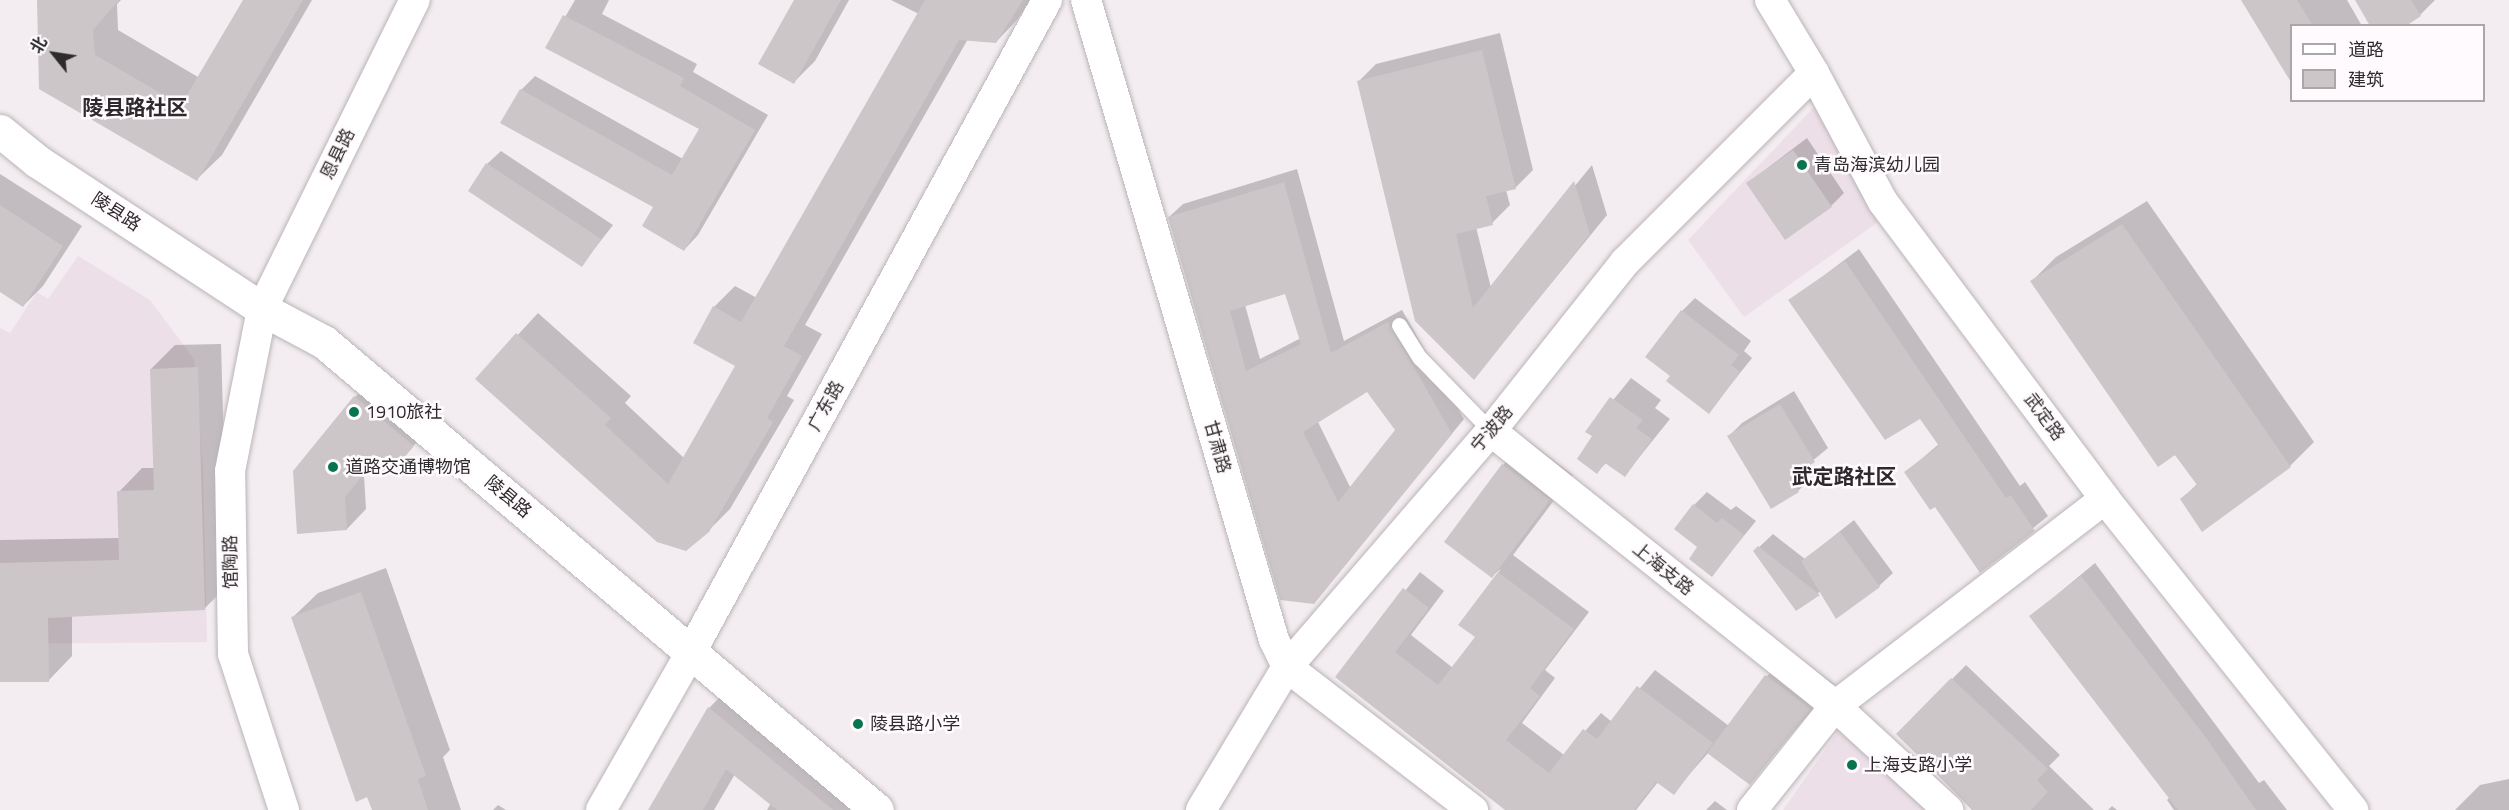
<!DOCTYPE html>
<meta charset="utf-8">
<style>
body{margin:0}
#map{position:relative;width:2509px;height:810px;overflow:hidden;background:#f3ecf0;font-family:"Titillium Web","Noto Sans SC",sans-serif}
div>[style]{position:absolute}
.built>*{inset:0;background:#eddfe7}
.shadow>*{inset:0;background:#0003}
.building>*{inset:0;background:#ccc6c9}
.roads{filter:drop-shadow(0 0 2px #bab4b8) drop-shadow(0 0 2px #bab4b8)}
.service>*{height:15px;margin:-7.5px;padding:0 7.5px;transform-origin:7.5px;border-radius:7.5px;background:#fff}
.minor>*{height:30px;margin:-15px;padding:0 15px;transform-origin:15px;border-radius:15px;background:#fff}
.tertiary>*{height:33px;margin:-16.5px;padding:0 16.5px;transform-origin:16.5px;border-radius:16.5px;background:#fff}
.dots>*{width:16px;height:16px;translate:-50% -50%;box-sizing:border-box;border:3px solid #fffafd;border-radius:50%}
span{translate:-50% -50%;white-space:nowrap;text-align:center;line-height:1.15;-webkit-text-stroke:5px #fffafd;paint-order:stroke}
.street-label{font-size:18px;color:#2d2b2c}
.poi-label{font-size:18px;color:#2d2b2c}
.left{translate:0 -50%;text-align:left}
.quarter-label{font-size:21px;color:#2e292c;font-weight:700}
.legend{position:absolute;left:2290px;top:24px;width:195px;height:78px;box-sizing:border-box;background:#fffafd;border:2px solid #aba7a9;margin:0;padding:8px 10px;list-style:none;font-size:18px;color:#2d2b2c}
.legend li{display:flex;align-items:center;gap:12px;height:30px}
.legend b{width:30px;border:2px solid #aba7a9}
.north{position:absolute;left:24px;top:24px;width:60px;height:60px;-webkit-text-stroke:4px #fffafd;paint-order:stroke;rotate:300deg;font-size:16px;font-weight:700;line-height:24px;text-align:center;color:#2d2b2c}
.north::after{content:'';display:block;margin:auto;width:21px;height:27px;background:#2d2b2c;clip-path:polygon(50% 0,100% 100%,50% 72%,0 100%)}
</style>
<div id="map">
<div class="built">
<div style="clip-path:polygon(1814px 107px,1878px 222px,1744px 317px,1688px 240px)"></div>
<div style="clip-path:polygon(78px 256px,150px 300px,194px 359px,203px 467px,207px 642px,0 644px,0 328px,10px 333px,37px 292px,48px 299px)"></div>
<div style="clip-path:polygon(1846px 720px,1931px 810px,1783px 810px)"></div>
</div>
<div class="shadow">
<div style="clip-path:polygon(39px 0,121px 0,117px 4px,118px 30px,198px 77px,244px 0,312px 0,222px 155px,197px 179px)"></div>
<div style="clip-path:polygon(575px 0,609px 0,602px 14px,697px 64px,693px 72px,768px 115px,698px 235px,684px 250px,655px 207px,521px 90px,535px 76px,683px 159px,701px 128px,547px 48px)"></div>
<div style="clip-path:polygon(795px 0,849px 0,815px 61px,794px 82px)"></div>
<div style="clip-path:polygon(891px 0,1030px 0,1017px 20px,996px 42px,968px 39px,805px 325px,822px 334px,787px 396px,794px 400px,730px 509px,708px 531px,477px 379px,538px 313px,631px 396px,625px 403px,684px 458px,737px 365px,714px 307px,735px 286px,757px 298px,919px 14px)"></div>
<div style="clip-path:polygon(2243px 0,2347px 0,2362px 26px,2292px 26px)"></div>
<div style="clip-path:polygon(2356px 0,2435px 0,2420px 15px)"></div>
<div style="clip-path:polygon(1500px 33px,1533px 170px,1515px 188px,1506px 190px,1510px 205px,1492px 223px,1476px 227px,1491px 288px,1592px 165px,1607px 215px,1474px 378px,1358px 82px,1376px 64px)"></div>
<div style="clip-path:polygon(1807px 138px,1844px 193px,1831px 206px,1748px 183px)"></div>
<div style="clip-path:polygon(501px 151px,613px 225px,582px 265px,487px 164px)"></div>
<div style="clip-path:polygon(evenodd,1297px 169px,1344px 341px,1402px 310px,1464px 419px,1314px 602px,1169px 217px,1183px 204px,1297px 169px,1286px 292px,1301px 338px,1260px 359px,1245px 305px,1286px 292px,1297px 169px,1367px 390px,1397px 430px,1351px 489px,1318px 422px,1367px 390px)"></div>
<div style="clip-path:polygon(0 174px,82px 226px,43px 286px,23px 306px,0 291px)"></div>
<div style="clip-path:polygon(2147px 201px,2314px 442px,2290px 466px,2182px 499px,2198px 483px,2032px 281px,2056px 257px)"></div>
<div style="clip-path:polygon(1859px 249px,2020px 486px,2025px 482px,2048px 516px,1980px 571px,1935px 505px,1906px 472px,1939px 444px,1921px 417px,1790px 301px)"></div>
<div style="clip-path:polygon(1695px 298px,1751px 341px,1744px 351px,1752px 358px,1709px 412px,1672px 376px,1682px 311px)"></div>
<div style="clip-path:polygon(221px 344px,228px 585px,205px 608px,72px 615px,72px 656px,49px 680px,0 681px,0 540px,120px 538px,119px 492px,142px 468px,154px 468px,151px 369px,175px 345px)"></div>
<div style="clip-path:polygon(375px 378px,432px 425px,388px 474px,375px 463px,364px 476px,366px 509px,347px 529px,298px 532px,355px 397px)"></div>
<div style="clip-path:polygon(1631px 378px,1661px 400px,1655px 408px,1670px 419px,1625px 475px,1607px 462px,1597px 472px,1594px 436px,1588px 431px)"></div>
<div style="clip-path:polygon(1794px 391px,1828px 448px,1805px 467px,1811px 478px,1798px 491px,1729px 436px,1742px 423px)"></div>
<div style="clip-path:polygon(1527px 440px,1573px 475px,1513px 555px,1589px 612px,1545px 670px,1555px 678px,1522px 723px,1564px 755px,1601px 713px,1612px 722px,1655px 670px,1729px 726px,1767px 676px,1791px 652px,1834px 684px,1750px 783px,1709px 752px,1673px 793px,1658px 782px,1636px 810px,1509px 810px,1337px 677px,1420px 572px,1444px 591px,1411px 635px,1453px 668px,1477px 637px,1460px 624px,1501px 569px,1492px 576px,1503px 465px)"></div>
<div style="clip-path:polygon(1707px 492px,1731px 510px,1736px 506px,1756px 521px,1712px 575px,1700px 547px,1694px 505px)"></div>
<div style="clip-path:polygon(1854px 520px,1893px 573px,1879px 586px,1821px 591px,1796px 609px,1755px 551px,1773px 534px,1805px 559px)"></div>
<div style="clip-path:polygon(2095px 563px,2259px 783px,2264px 780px,2287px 810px,2174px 810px,2167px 800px,2170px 797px,2031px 616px)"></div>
<div style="clip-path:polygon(386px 568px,450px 750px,443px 757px,461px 810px,373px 810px,293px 617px,318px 593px)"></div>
<div style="clip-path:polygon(1966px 665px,2060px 755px,2049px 766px,2094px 810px,1972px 810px,1898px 734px)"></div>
<div style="clip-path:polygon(740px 677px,865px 780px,849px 810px,767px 810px,771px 803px,735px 774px,714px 810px,650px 810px,709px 708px)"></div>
<div style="clip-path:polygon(2509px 779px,2509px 810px,2455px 810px,2480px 785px)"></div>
<div style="clip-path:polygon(1715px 801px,1727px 810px,1706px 810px)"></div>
<div style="clip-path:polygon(498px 805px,506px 810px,493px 810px)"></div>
<div style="clip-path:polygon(2112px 806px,2117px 810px,2108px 810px)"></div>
</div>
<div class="building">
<div style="clip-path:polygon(37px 0,119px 0,93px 30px,95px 55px,181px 105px,243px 0,303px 0,197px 181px,39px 89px)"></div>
<div style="clip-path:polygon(794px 0,841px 0,794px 84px,758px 64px)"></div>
<div style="clip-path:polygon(925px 0,1023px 0,996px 43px,959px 40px,784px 346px,802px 356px,767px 418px,773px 422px,709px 532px,686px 551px,657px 542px,475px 379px,516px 333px,611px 418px,605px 425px,668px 484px,735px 366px,693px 343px,713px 306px,741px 322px)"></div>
<div style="clip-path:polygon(2241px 0,2297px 0,2313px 26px,2292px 26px,2292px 84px)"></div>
<div style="clip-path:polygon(2355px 0,2411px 0,2421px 16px,2406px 26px,2370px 26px)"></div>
<div style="clip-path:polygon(563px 15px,684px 78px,680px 86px,755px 130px,684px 251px,642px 226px,653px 207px,500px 123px,520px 89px,672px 175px,699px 129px,545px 48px)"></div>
<div style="clip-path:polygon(1482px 50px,1516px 189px,1486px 196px,1493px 225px,1456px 234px,1473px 308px,1574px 181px,1590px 234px,1474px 380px,1415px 321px,1357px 81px)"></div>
<div style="clip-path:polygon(1793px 150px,1832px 207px,1785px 240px,1746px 183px)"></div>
<div style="clip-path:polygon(486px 163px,601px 239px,582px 267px,468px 191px)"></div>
<div style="clip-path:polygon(evenodd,1284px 182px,1331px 353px,1388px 322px,1452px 434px,1314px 604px,1280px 600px,1168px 217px,1284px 182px,1285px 294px,1301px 344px,1246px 371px,1230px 311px,1285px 294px,1284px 182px,1367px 392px,1395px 430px,1338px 502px,1303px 432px,1367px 392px)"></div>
<div style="clip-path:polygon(0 205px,63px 246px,23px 307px,0 292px)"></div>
<div style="clip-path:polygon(2122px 224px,2291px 467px,2202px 532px,2180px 499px,2197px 485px,2175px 455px,2158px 467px,2030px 281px)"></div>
<div style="clip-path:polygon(1845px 261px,2006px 498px,2011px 495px,2035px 531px,1980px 573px,1935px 507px,1930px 510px,1904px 472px,1939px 446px,1920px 419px,1885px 440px,1788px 300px)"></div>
<div style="clip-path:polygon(1681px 310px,1739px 355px,1731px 365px,1740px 372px,1709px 414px,1666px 381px,1670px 376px,1645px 357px)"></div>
<div style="clip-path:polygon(198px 367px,205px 610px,48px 618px,49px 682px,0 682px,0 563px,119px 560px,117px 491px,154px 490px,150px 369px)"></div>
<div style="clip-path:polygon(354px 396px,414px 446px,388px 476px,373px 463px,345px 497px,347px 530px,297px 534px,293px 471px)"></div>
<div style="clip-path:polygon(1610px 397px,1643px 420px,1636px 428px,1652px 439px,1625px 477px,1605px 463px,1597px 474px,1577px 459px,1592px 436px,1585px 432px)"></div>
<div style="clip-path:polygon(1780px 404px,1815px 462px,1790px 478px,1799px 492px,1771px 509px,1727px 436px)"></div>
<div style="clip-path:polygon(1502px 464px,1550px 500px,1492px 578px,1444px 542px)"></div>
<div style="clip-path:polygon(1693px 504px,1717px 523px,1722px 518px,1744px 535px,1712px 577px,1689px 559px,1697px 547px,1674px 529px)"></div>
<div style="clip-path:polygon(1840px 532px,1880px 587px,1836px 619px,1801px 561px)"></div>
<div style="clip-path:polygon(1758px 546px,1820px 595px,1796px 611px,1753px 551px)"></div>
<div style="clip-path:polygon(1498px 572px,1574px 629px,1530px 688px,1540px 696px,1506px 740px,1549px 773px,1583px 729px,1597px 739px,1637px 686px,1713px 743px,1674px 795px,1656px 782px,1634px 810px,1505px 810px,1335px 677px,1403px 588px,1429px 608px,1395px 652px,1438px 685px,1475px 637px,1458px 625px)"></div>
<div style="clip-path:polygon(2081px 576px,2204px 735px,2256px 810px,2178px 810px,2029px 616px)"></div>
<div style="clip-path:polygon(361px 592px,426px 776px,418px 779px,428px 810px,372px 810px,367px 797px,356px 802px,291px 617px)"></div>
<div style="clip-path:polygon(1765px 675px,1811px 709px,1750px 785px,1707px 753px)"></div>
<div style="clip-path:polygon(1951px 678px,2048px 769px,2037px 780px,2048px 792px,2031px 810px,1973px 810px,1896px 734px)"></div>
<div style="clip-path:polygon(708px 707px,833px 810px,777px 810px,726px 769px,703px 810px,648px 810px)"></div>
</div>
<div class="roads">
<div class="service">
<div style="left:1399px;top:325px;width:39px;rotate:58deg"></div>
<div style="left:1420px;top:358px;width:102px;rotate:45.8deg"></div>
</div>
<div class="minor">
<div style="left:1086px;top:0;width:667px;rotate:73.63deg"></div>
<div style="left:1274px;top:640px;width:30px;rotate:64deg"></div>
<div style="left:1287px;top:667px;width:235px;rotate:37.6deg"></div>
<div style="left:1770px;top:0;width:85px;rotate:58.9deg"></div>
<div style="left:1814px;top:73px;width:146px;rotate:61.9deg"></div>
<div style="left:1883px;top:202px;width:371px;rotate:53.2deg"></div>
<div style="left:2105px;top:499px;width:398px;rotate:51.4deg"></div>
<div style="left:1491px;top:431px;width:440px;rotate:38.6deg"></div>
<div style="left:1835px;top:706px;width:154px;rotate:42.6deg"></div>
<div style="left:284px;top:810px;width:164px;rotate:-108.1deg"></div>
<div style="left:233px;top:654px;width:183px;rotate:-90.9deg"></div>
<div style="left:230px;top:471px;width:165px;rotate:-78.8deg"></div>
<div style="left:262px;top:309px;width:345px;rotate:-63.7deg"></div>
<div style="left:601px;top:810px;width:182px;rotate:-60.3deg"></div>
<div style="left:691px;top:652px;width:743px;rotate:-61.36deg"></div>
<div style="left:1201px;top:810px;width:167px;rotate:-59deg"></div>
<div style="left:1287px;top:667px;width:312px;rotate:-49.2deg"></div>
<div style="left:1491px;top:431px;width:216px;rotate:-51.6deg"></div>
<div style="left:1625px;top:262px;width:267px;rotate:-45deg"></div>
<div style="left:1752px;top:810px;width:133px;rotate:-51.4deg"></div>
<div style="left:1835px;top:706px;width:340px;rotate:-37.5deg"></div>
</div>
<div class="tertiary">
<div style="left:0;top:131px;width:48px;rotate:39deg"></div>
<div style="left:37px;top:161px;width:269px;rotate:33.3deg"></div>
<div style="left:262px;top:309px;width:70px;rotate:28deg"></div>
<div style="left:324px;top:342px;width:724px;rotate:40.24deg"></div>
</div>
</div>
<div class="dots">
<div style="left:1802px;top:165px;background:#08754e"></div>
<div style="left:354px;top:412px;background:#08754e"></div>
<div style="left:333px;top:467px;background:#08754e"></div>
<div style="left:858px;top:724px;background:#08754e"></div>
<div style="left:1852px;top:765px;background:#08754e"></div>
</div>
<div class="street-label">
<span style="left:338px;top:154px;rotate:-64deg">恩县路</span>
<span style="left:116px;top:212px;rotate:33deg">陵县路</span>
<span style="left:826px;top:406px;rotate:-61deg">广东路</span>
<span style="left:2044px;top:417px;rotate:53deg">武定路</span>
<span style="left:1492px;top:429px;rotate:-50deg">宁波路</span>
<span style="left:1217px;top:447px;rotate:74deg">甘肃路</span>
<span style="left:508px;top:497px;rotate:40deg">陵县路</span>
<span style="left:231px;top:562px;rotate:-91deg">馆陶路</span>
<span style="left:1663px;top:569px;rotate:39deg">上海支路</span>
</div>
<div class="poi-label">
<span class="left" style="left:1814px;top:165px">青岛海滨幼儿园</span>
<span class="left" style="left:366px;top:412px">1910旅社</span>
<span class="left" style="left:345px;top:467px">道路交通博物馆</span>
<span class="left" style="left:870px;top:724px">陵县路小学</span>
<span class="left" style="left:1864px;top:765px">上海支路小学</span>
</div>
<div class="quarter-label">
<span style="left:135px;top:107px">陵县路社区</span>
<span style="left:1844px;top:476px">武定路社区</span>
</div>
<ul class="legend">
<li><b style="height:8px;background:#fff"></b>道路</li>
<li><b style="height:16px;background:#ccc6c9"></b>建筑</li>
</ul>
<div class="north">北</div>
</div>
